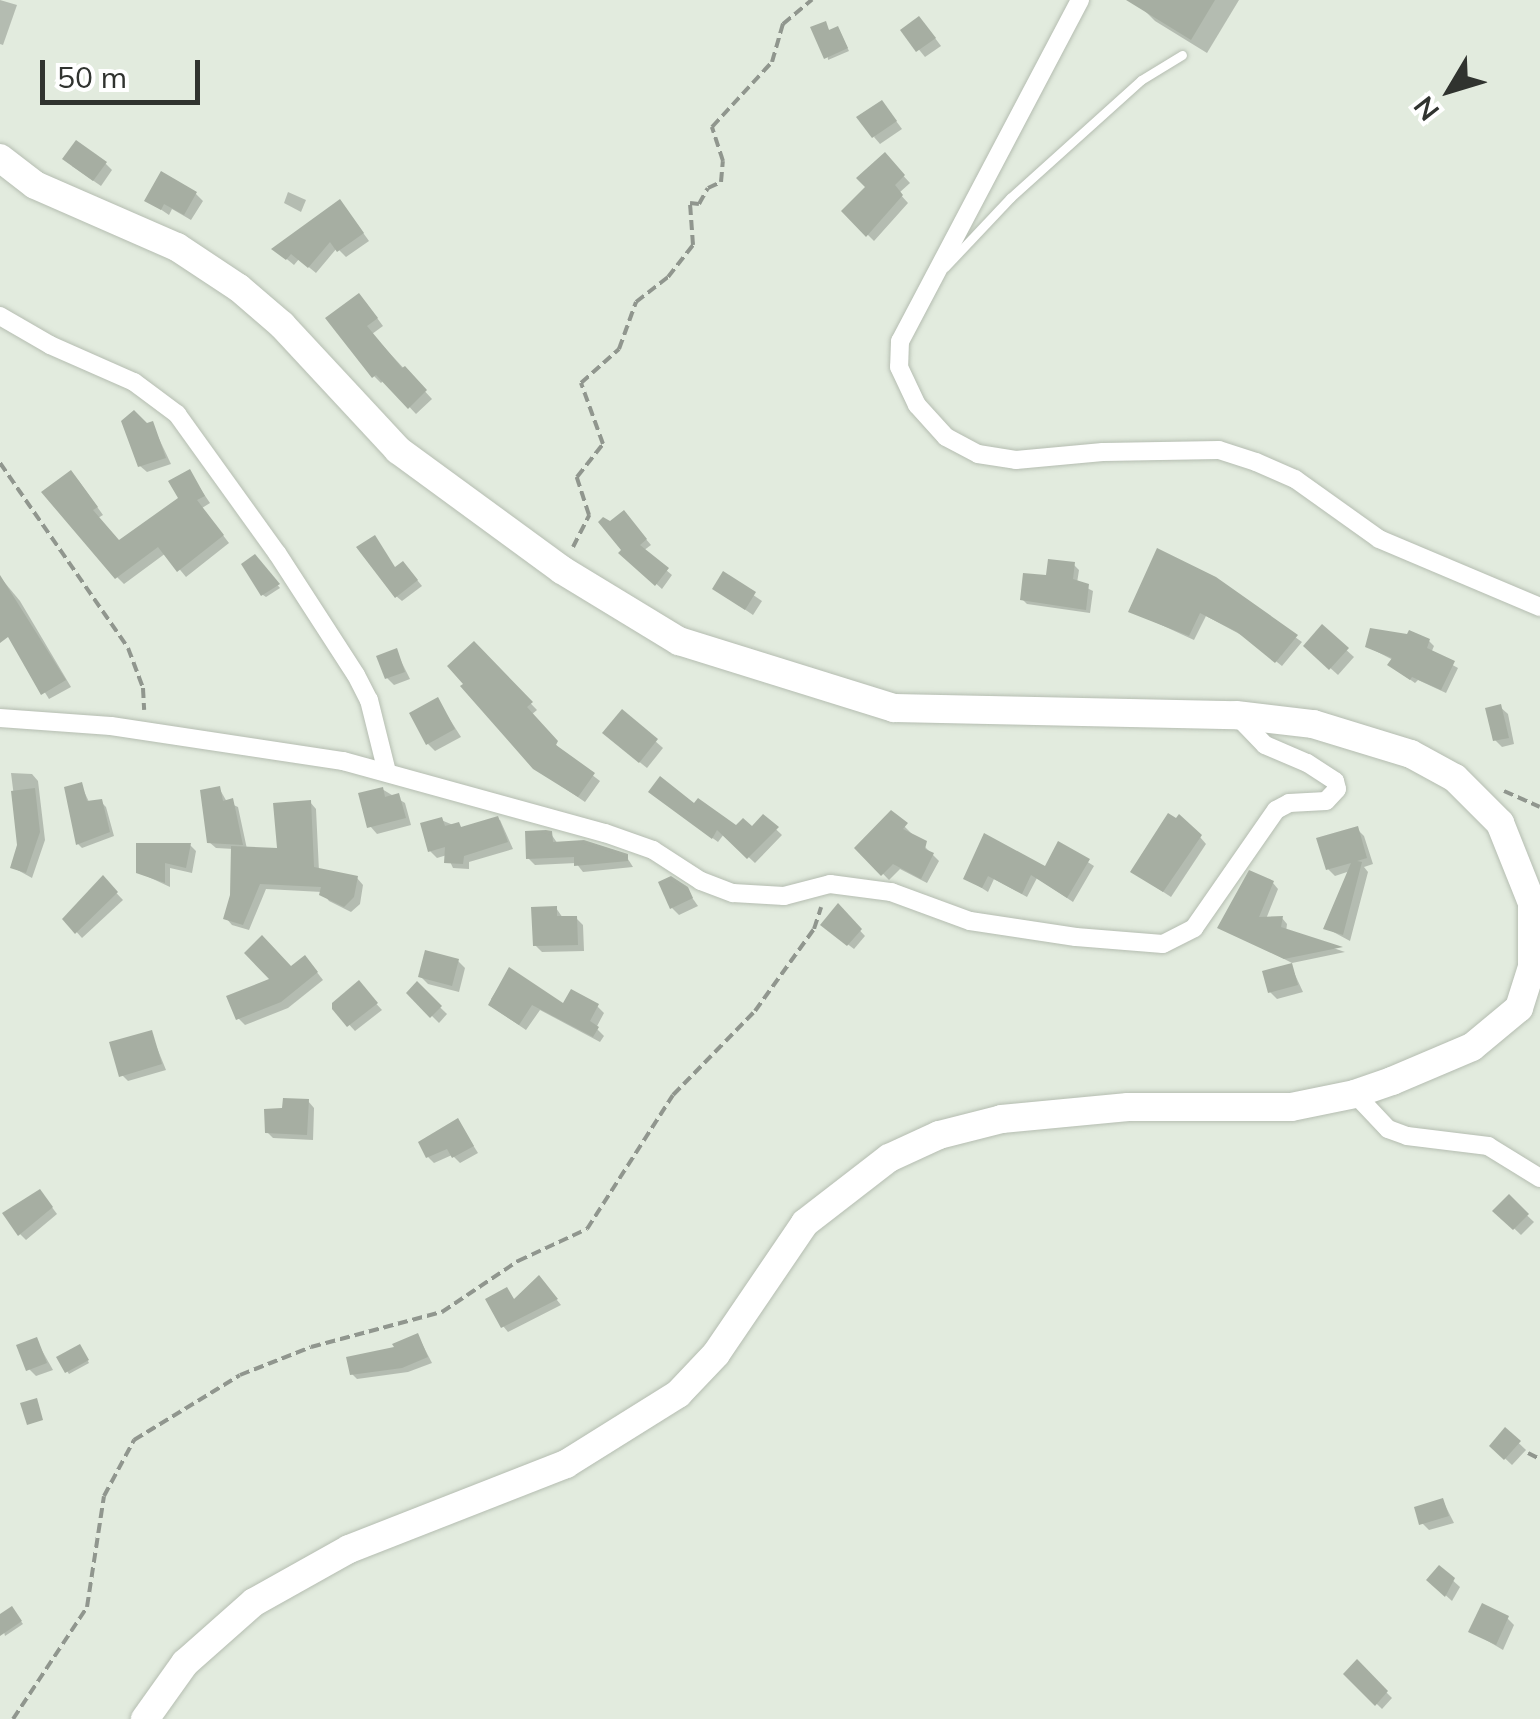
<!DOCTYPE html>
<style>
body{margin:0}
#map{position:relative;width:1540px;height:1719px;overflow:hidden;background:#e2ebde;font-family:Mulish,sans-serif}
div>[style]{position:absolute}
.shadow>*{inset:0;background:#0003}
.building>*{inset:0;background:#a6aea2}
.path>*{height:4px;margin-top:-2px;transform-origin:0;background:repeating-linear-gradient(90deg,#90968e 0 10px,transparent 0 15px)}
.roads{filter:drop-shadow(0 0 2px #b5bdb1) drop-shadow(0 0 2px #b5bdb1)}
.service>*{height:9px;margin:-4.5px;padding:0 4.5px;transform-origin:4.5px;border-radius:4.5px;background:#fff}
.minor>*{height:18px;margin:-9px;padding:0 9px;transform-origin:9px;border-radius:9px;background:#fff}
.primary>*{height:28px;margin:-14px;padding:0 14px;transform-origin:14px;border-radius:14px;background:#fff}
span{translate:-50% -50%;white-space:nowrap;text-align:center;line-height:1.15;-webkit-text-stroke:9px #fff;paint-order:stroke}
.north{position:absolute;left:1400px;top:40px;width:100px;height:100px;-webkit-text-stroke:8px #fff;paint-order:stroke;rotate:232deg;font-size:28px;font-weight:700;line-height:40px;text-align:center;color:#30332f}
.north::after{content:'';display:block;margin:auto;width:35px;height:45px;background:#30332f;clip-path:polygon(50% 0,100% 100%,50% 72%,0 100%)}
.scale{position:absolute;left:40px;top:60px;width:160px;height:45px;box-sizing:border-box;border:5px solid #30332f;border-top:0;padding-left:12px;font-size:30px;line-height:35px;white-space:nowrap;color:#30332f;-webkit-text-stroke:8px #fff;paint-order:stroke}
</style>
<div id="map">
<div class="shadow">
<div style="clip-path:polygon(0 0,17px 5px,3px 45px,0 44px)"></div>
<div style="clip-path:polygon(1143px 0,1239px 0,1207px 53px,1155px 21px,1140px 6px)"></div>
<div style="clip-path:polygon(825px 24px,830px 32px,840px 32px,849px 51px,828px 60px)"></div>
<div style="clip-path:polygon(926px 26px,941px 46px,925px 57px,903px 30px)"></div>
<div style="clip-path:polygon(888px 110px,902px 129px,880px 144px,874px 137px)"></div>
<div style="clip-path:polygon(885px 156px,910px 183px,899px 193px,908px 203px,874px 241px,844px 211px,868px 187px)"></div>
<div style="clip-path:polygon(105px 163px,112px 170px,101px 186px,72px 166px)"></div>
<div style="clip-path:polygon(288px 192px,306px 200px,301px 212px,284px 203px)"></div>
<div style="clip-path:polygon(196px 194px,203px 201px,191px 220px,172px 209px,169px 215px,147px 200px)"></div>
<div style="clip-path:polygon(346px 209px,369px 241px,346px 257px,337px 248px,316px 273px,299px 259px,294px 265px,282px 255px)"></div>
<div style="clip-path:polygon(366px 303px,383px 326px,372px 334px,432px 399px,416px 414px,384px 380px,381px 383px,374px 376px,329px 319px)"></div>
<div style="clip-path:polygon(152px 424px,171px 464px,147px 472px,140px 466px,147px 426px)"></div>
<div style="clip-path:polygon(189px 472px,210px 503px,202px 508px,229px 543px,186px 577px,166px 553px,124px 584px,117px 577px,78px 480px,103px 515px,98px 518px,119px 543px,181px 499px)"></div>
<div style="clip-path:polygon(628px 518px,651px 545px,643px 551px,672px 575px,662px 589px,622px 553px,625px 550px,610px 525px)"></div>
<div style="clip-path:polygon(254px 557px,280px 588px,266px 597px,263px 595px)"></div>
<div style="clip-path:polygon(1074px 565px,1079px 570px,1077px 583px,1093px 591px,1090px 613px,1027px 604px,1022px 599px,1048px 578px)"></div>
<div style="clip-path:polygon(396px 570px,409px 570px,422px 586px,402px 601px,396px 596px)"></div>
<div style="clip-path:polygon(724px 575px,762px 601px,753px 615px,715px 589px)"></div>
<div style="clip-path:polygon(0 577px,20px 601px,71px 687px,49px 699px,0 620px)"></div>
<div style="clip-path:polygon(1215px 580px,1302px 642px,1282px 666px,1245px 637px,1206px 616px,1194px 640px,1131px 611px)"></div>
<div style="clip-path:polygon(1322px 628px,1354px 657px,1338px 675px,1306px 646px)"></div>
<div style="clip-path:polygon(1429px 641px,1434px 646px,1431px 653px,1458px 668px,1446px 693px,1418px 680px,1415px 683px,1395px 669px,1393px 660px,1368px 647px)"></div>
<div style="clip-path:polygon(474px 645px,537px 710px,531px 715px,562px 752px,600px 781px,585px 802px,535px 768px)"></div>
<div style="clip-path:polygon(396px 651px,410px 679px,394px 685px,387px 678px)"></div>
<div style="clip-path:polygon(438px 701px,461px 737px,435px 751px,428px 744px)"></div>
<div style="clip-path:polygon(1500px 707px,1508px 714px,1514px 744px,1502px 747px,1495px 740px)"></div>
<div style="clip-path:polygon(622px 712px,663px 748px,647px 768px,612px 740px)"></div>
<div style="clip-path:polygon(11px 773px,32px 774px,38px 781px,45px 840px,32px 878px,12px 867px,20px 845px)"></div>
<div style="clip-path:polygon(81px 785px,90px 804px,101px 802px,106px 807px,114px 836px,82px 848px,78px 844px)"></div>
<div style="clip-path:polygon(219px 788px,227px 802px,238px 807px,247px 849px,280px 850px,310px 802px,316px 809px,319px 871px,357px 878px,363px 885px,360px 904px,351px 912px,329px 901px,322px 892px,266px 889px,249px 930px,232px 925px,226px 918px,233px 896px,234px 849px,216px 848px,209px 842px)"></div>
<div style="clip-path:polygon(382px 789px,405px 803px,411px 825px,377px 834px,370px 826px)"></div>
<div style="clip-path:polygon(657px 797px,695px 807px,737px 828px,752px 830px,763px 817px,782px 835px,755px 863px,724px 834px,718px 842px)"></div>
<div style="clip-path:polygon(891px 813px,939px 861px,927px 883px,900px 869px,889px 880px,858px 848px)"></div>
<div style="clip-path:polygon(441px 820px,463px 829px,500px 820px,513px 849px,469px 862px,469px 869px,453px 868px,447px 855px,437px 858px,430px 851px)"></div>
<div style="clip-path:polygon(1357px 829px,1364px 836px,1373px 864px,1364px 867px,1368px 872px,1350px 941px,1326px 928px,1350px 871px,1335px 876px,1328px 869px)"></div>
<div style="clip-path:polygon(551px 834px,558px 844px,626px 856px,633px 867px,583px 872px,576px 863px,535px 865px,528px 858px)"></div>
<div style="clip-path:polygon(1200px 837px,1206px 844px,1171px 897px,1133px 872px)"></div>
<div style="clip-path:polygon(1059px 844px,1094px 866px,1073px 902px,1037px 878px,1027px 897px,994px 879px,988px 892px,966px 878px,1046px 869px)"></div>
<div style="clip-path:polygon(190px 845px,196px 851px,192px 873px,170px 868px,170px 887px,138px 872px)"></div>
<div style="clip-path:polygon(103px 879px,123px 900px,82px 938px,65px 919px)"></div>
<div style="clip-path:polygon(1273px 883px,1278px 889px,1266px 919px,1282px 918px,1287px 924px,1286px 932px,1345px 952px,1292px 963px,1221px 927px)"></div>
<div style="clip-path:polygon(686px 889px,698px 906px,679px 915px,672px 908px)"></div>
<div style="clip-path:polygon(838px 907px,865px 936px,854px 949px,829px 930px)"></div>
<div style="clip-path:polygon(556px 908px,563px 918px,576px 918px,583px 925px,584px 951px,542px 952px,535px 945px)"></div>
<div style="clip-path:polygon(458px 961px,465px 968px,459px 992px,428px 984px,421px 977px)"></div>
<div style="clip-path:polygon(312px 966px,323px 980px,288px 1008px,245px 1025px,238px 1018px,291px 970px)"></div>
<div style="clip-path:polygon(1291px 966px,1303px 992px,1277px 999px,1270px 992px)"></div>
<div style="clip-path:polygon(510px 970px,564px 1007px,597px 1006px,604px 1013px,596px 1028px,604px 1036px,600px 1042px,540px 1010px,526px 1030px,498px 1011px,491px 999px)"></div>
<div style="clip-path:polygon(358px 984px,382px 1010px,355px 1031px,334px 1008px)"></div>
<div style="clip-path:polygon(417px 985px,447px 1014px,439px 1023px,409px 993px)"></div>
<div style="clip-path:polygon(151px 1033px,166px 1070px,128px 1081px,122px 1075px)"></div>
<div style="clip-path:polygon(308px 1101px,314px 1108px,313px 1140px,273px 1138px,267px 1132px,285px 1111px)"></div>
<div style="clip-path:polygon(458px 1121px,478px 1153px,460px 1163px,452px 1155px,434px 1163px,428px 1157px)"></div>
<div style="clip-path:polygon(45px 1198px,57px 1214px,26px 1240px,20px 1234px)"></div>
<div style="clip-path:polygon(1509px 1198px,1534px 1222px,1521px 1235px,1496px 1211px)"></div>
<div style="clip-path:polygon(544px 1284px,561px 1305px,508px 1332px,503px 1326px,507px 1290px,515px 1301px)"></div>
<div style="clip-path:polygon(418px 1336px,432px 1363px,408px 1372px,357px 1379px,352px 1374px)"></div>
<div style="clip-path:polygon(36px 1340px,53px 1370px,36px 1376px,29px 1369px)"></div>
<div style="clip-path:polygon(82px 1350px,89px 1363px,69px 1374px,67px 1371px)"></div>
<div style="clip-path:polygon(1506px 1431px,1526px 1450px,1512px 1465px,1492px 1446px)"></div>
<div style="clip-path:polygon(1443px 1501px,1454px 1523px,1429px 1530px,1422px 1523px)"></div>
<div style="clip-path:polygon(1439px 1568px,1460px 1587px,1452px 1601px,1429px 1580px)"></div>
<div style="clip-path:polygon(14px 1612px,23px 1624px,5px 1636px,0 1617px)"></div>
<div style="clip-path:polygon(1507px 1618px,1514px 1625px,1503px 1650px,1471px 1631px)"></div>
<div style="clip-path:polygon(1357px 1663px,1392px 1698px,1382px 1709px,1346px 1674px)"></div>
</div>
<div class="building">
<div style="clip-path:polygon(1126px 0,1215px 0,1191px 40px)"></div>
<div style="clip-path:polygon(919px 16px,936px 38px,916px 52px,900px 30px)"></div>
<div style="clip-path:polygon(826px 21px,829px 30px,838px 26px,848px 48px,824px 59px,810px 27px)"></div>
<div style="clip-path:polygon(882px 100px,897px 121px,872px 138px,856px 117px)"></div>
<div style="clip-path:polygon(76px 140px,107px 162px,93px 181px,62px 159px)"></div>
<div style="clip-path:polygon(885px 152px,905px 175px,895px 185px,903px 195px,866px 237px,841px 211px,865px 187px,856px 178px)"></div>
<div style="clip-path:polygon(161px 171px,197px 192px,184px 215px,164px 204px,161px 210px,144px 201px)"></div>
<div style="clip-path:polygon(340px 199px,364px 233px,337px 252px,330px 242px,308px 268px,291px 254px,286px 260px,271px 249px)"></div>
<div style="clip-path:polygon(359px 293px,378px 318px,367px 326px,402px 368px,405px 366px,427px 390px,408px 409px,376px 375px,372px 378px,325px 318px)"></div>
<div style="clip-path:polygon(134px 410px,147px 423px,153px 421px,166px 458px,138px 467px,121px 421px)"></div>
<div style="clip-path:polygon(190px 469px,205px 496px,197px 500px,224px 535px,177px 572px,158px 547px,115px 579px,41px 492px,71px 470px,98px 507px,93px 510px,119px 540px,178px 498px,168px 481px)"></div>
<div style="clip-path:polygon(624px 510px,647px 539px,640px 545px,669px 568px,655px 586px,618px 553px,621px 550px,598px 522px,603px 517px,610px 521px)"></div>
<div style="clip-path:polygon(375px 535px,395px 567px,403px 561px,418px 580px,395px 598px,356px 547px)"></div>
<div style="clip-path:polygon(1157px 548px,1216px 577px,1298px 635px,1275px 663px,1237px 632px,1200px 613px,1189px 636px,1128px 612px)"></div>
<div style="clip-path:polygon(255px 554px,280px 584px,261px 596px,241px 564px)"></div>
<div style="clip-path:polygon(1048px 559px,1075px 562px,1073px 579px,1089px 584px,1086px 610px,1020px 600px,1023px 573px,1046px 575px)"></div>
<div style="clip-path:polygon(723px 571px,756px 592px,745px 610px,712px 589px)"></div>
<div style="clip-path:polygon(0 575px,66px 680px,41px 695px,8px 637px,0 643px)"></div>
<div style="clip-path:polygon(1322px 624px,1349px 648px,1329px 670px,1303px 646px)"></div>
<div style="clip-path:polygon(1370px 628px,1407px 634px,1409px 630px,1430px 639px,1427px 648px,1455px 661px,1441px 690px,1412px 677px,1410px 680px,1387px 665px,1392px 658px,1365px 647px)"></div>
<div style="clip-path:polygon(474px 641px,533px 702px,527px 707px,558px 741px,556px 745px,595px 773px,578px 797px,533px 769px,460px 686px,463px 684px,447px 666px)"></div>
<div style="clip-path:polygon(397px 648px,405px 672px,385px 679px,376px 656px)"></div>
<div style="clip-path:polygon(438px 697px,455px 729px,426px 745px,409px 713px)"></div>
<div style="clip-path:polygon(1501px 704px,1509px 738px,1493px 741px,1485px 708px)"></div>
<div style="clip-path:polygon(622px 709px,658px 739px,639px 763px,602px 733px)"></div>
<div style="clip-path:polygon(660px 776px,694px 803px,698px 798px,736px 825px,743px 818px,752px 826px,763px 814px,779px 827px,747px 859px,717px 830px,712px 839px,648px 792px)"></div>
<div style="clip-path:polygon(82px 782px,87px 801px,102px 799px,110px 832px,76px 845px,64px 787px)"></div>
<div style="clip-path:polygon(220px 786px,223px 801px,233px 798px,243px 845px,207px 843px,200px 790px)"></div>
<div style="clip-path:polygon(383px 787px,385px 797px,399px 793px,406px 818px,367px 828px,358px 793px)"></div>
<div style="clip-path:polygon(35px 788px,40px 832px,26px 873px,10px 868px,17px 845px,11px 791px)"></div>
<div style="clip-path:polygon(311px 800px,314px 867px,358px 876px,354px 897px,344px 907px,319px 895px,321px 887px,260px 884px,243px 925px,223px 919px,230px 895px,231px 846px,277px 848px,273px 803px)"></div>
<div style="clip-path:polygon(891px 810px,908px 823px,903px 829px,927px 841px,925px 849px,934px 853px,921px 879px,893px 864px,881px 876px,854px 848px)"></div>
<div style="clip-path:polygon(1168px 813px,1176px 818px,1179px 814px,1202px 835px,1163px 892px,1130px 872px)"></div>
<div style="clip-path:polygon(498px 816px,508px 842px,464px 856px,463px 864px,444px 863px,445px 847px,428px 852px,420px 823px,442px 817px,445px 826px,459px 822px,461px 827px)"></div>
<div style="clip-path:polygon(1358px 826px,1367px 858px,1357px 861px,1362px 862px,1343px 935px,1323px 929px,1351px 863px,1326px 870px,1316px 838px)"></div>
<div style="clip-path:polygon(546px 830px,552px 831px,553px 842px,584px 840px,628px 854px,628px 861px,574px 866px,574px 857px,526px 859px,525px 831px)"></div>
<div style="clip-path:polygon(984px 833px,1045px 866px,1058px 841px,1090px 859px,1067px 898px,1031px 875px,1022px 894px,988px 876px,982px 888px,963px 879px)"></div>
<div style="clip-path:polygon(136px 843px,191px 843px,186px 868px,165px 863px,165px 883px,136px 873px)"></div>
<div style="clip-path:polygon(1249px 870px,1274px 881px,1259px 917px,1283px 916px,1281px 927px,1343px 947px,1284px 959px,1217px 928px)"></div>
<div style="clip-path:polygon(103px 875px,118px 892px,75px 934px,62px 919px)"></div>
<div style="clip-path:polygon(671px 876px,688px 887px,693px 898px,670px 909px,658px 882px)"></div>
<div style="clip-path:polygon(838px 903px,862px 929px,847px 946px,820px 925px)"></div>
<div style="clip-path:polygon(557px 906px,557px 916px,577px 916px,578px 945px,533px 946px,531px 907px)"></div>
<div style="clip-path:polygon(262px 935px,291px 966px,305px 955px,318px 972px,281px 1002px,236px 1020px,226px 996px,269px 979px,244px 953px)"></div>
<div style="clip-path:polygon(425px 950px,459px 959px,452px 986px,418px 977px)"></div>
<div style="clip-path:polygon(1292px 963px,1298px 985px,1268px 993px,1262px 971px)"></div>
<div style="clip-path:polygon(509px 967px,563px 1003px,571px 989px,599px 1004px,590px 1021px,599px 1027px,593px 1037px,532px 1005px,519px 1025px,488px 1005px)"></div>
<div style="clip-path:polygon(359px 980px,378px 1003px,347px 1027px,332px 1009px,332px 1003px)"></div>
<div style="clip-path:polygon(417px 981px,442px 1006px,430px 1018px,406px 993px)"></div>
<div style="clip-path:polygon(152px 1030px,162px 1064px,119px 1077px,109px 1042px)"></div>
<div style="clip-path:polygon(283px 1098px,309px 1099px,307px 1135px,265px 1133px,264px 1109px,282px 1108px)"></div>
<div style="clip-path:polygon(458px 1118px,474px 1146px,452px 1158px,447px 1149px,426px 1158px,418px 1142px)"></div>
<div style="clip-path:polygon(40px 1189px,53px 1207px,18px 1236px,2px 1213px)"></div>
<div style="clip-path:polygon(1509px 1194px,1529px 1214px,1513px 1230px,1492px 1211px)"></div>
<div style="clip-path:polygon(539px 1275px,558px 1299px,501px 1328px,485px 1299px,507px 1287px,514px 1299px)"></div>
<div style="clip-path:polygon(418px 1333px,428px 1357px,402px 1368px,350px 1375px,346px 1357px,394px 1347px,392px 1344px)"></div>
<div style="clip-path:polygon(37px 1337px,47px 1363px,26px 1371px,16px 1345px)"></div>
<div style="clip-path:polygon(80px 1344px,89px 1360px,65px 1373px,56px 1357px)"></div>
<div style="clip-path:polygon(37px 1398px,43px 1420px,27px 1425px,20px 1403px)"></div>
<div style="clip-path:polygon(1505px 1427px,1521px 1441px,1504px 1460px,1489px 1446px)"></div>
<div style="clip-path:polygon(1443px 1498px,1449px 1516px,1419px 1525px,1414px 1507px)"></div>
<div style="clip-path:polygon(1439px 1565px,1455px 1578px,1445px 1597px,1426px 1580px)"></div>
<div style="clip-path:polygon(1482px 1603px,1509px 1616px,1496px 1645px,1468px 1632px)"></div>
<div style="clip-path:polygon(12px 1606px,22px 1621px,0 1636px,0 1614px)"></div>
<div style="clip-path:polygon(1357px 1659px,1388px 1691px,1375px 1706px,1343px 1674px)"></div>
</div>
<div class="path">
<div style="left:0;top:463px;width:225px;rotate:55.3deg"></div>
<div style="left:128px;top:648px;width:43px;rotate:69.4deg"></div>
<div style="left:143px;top:688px;width:22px;rotate:87deg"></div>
<div style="left:573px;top:547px;width:36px;rotate:-63deg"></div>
<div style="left:589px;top:515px;width:40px;rotate:-108deg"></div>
<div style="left:577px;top:477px;width:42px;rotate:-51.8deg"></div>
<div style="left:603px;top:444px;width:65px;rotate:-109.8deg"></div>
<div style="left:581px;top:383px;width:51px;rotate:-41.8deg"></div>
<div style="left:619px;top:349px;width:50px;rotate:-70.1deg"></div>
<div style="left:636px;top:302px;width:41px;rotate:-38deg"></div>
<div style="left:668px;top:277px;width:41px;rotate:-52deg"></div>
<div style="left:693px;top:245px;width:42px;rotate:-94.1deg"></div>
<div style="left:690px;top:203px;width:9px;rotate:6deg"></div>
<div style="left:699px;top:204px;width:18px;rotate:-61deg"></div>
<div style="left:708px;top:188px;width:14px;rotate:-25deg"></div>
<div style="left:721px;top:182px;width:21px;rotate:-85deg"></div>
<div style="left:723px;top:161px;width:36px;rotate:-108deg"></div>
<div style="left:712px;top:127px;width:88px;rotate:-47.3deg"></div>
<div style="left:772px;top:62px;width:40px;rotate:-74deg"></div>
<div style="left:783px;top:24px;width:38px;rotate:-40deg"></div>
<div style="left:1504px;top:791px;width:39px;rotate:24deg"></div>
<div style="left:1528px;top:1453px;width:13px;rotate:27deg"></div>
<div style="left:13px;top:1719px;width:134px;rotate:-56.5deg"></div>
<div style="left:87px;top:1607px;width:112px;rotate:-81.3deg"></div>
<div style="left:104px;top:1496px;width:64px;rotate:-61.8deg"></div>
<div style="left:134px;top:1440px;width:124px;rotate:-31.5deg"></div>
<div style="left:240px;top:1375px;width:76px;rotate:-21.5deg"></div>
<div style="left:311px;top:1347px;width:136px;rotate:-15deg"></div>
<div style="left:442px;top:1312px;width:92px;rotate:-33.9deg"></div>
<div style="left:518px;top:1261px;width:76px;rotate:-24.9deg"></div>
<div style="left:587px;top:1229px;width:159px;rotate:-57.3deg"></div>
<div style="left:673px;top:1095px;width:117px;rotate:-45.7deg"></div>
<div style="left:755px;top:1011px;width:101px;rotate:-54.3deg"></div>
<div style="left:814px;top:929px;width:23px;rotate:-72deg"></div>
</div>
<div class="roads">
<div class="service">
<div style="left:945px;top:267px;width:95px;rotate:-46.7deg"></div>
<div style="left:1010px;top:198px;width:176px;rotate:-42deg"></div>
<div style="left:1141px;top:80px;width:48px;rotate:-31.4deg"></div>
</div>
<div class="minor">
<div style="left:1080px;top:0;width:386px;rotate:117.8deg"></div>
<div style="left:900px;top:341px;width:26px;rotate:92deg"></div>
<div style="left:899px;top:367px;width:42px;rotate:64.7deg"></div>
<div style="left:917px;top:405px;width:43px;rotate:47.8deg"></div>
<div style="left:946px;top:437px;width:36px;rotate:28deg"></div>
<div style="left:978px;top:454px;width:38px;rotate:9deg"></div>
<div style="left:1016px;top:460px;width:87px;rotate:-5.3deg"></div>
<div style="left:1103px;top:452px;width:116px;rotate:-1deg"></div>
<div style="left:1219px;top:450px;width:39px;rotate:18deg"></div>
<div style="left:1256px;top:462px;width:43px;rotate:23.6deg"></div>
<div style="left:1295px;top:479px;width:103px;rotate:35.5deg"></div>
<div style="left:1379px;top:539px;width:175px;rotate:22.9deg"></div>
<div style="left:0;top:316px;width:58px;rotate:30.1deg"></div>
<div style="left:50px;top:345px;width:92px;rotate:23.8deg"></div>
<div style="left:134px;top:382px;width:54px;rotate:36.7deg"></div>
<div style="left:177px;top:414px;width:171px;rotate:54.3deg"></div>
<div style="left:277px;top:553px;width:145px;rotate:57.1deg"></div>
<div style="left:356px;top:675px;width:28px;rotate:63deg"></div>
<div style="left:369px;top:700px;width:74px;rotate:76deg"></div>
<div style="left:0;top:718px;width:111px;rotate:4.1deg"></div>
<div style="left:111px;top:726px;width:235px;rotate:8.6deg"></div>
<div style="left:343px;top:761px;width:272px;rotate:15.4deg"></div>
<div style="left:605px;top:833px;width:51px;rotate:19.5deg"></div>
<div style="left:653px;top:850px;width:57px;rotate:32.9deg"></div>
<div style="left:701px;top:881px;width:34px;rotate:21deg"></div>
<div style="left:733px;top:893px;width:51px;rotate:3.4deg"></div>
<div style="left:784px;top:896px;width:48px;rotate:-14.6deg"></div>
<div style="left:830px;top:884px;width:62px;rotate:7.5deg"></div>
<div style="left:891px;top:892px;width:84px;rotate:20.2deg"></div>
<div style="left:970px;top:921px;width:107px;rotate:8.6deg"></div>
<div style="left:1076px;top:937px;width:87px;rotate:4.6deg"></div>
<div style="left:1163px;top:944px;width:35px;rotate:-27deg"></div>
<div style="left:1194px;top:928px;width:144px;rotate:-55.2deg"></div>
<div style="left:1276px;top:810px;width:15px;rotate:-28deg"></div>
<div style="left:1289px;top:803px;width:37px;rotate:-3deg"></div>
<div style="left:1326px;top:801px;width:16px;rotate:-47deg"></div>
<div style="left:1337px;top:789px;width:8px;rotate:-104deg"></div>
<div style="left:1335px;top:781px;width:33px;rotate:-147deg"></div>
<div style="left:1307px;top:763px;width:46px;rotate:-156.8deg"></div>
<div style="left:1265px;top:745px;width:42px;rotate:-134deg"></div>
<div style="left:1355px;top:1094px;width:48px;rotate:46.7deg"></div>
<div style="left:1388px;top:1129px;width:20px;rotate:20deg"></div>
<div style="left:1407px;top:1136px;width:82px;rotate:7deg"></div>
<div style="left:1488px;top:1146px;width:61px;rotate:31.6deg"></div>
</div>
<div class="primary">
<div style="left:0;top:158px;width:44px;rotate:37.6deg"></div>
<div style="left:35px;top:185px;width:155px;rotate:23.6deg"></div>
<div style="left:177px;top:247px;width:74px;rotate:33.5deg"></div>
<div style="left:239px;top:288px;width:57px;rotate:40.7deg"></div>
<div style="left:282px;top:325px;width:171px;rotate:47.1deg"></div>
<div style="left:398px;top:450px;width:203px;rotate:36.2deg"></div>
<div style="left:562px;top:570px;width:137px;rotate:31.3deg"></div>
<div style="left:679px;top:641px;width:225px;rotate:17.3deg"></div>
<div style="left:894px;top:708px;width:342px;rotate:1.2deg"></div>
<div style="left:1236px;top:715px;width:78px;rotate:6.7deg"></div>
<div style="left:1313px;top:724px;width:102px;rotate:17deg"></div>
<div style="left:1411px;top:754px;width:50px;rotate:28.6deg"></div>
<div style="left:1455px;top:778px;width:64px;rotate:45deg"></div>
<div style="left:1500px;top:823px;width:86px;rotate:68.2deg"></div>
<div style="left:1532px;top:903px;width:64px;rotate:90deg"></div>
<div style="left:1532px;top:967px;width:43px;rotate:107.6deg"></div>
<div style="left:1519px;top:1008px;width:61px;rotate:140.3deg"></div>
<div style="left:1472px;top:1047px;width:87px;rotate:157deg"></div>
<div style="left:1392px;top:1081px;width:39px;rotate:161deg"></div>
<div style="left:1355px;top:1094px;width:65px;rotate:168.5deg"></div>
<div style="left:1291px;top:1107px;width:163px;rotate:180deg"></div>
<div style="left:1128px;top:1107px;width:127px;rotate:174.6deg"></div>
<div style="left:1002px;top:1119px;width:65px;rotate:165.7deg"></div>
<div style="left:939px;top:1135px;width:55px;rotate:155.3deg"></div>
<div style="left:889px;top:1158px;width:106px;rotate:142.3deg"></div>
<div style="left:805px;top:1223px;width:158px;rotate:124.2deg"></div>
<div style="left:716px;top:1354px;width:55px;rotate:133.5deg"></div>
<div style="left:678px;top:1394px;width:132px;rotate:148deg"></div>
<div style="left:566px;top:1464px;width:233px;rotate:158.6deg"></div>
<div style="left:349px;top:1549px;width:109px;rotate:150.8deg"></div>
<div style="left:254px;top:1602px;width:92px;rotate:138.5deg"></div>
<div style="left:185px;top:1663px;width:69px;rotate:125.5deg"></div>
</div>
</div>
<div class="north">N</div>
<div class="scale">50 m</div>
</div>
